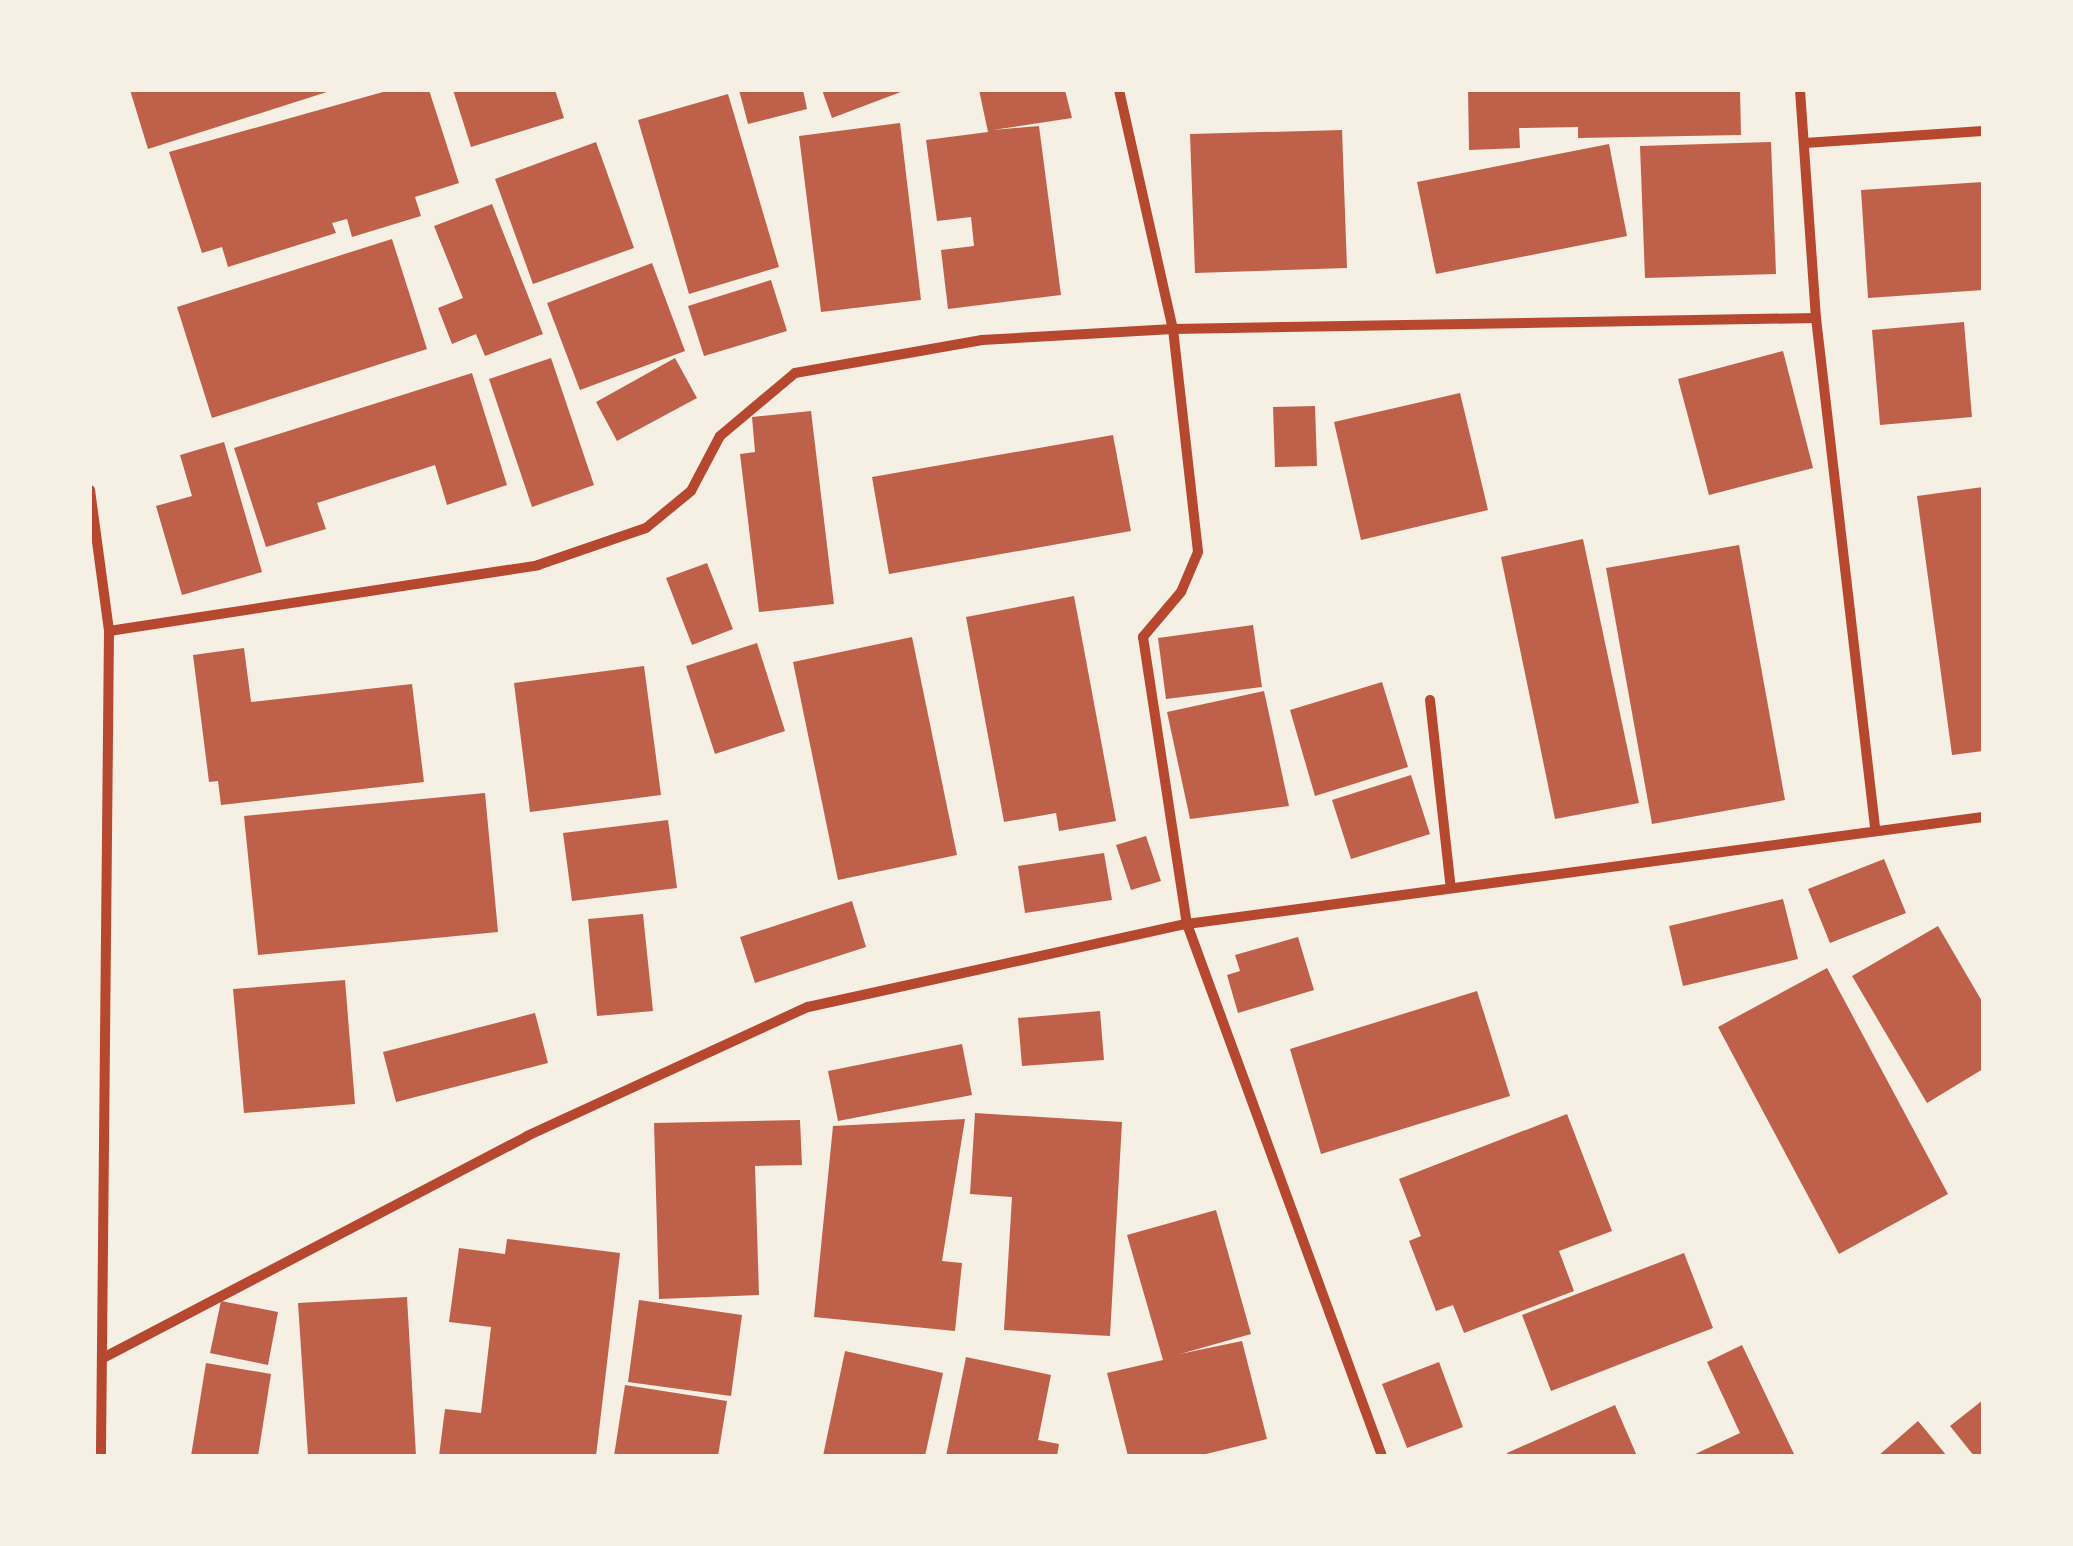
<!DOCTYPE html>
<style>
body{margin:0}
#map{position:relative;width:2073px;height:1546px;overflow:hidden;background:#f6efe4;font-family:"Playfair Display",serif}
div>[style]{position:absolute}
.building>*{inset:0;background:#bf614a}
.minor>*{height:10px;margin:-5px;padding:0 5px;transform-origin:5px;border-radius:5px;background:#b5482f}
span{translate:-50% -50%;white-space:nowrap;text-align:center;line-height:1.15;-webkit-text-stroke:8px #f6efe4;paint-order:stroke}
.frame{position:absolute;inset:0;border:92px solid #f6efe4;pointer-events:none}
</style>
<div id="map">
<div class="building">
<div style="clip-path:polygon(130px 90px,330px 90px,330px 91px,148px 149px)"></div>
<div style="clip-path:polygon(390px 90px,429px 90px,459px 183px,415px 197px,421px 216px,352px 237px,347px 219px,332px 223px,336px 233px,228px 267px,222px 247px,202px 253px,169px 152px)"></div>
<div style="clip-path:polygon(453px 90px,555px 90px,564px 118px,471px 147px)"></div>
<div style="clip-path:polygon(739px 90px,803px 90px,807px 109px,748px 124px)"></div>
<div style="clip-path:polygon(822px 90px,906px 90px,832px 118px)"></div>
<div style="clip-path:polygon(979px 90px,1065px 90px,1072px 118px,993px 130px,1039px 126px,1061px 295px,948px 309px,941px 250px,974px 246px,971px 217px,937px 221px,926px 140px,988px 132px)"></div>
<div style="clip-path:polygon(1468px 90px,1740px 90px,1741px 135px,1578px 138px,1578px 127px,1519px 128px,1520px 148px,1469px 150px)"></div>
<div style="clip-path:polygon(728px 94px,779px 267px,689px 294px,638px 120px)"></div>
<div style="clip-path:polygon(900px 123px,921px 300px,821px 312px,799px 136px)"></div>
<div style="clip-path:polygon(1342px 130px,1347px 268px,1195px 273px,1190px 134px)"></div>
<div style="clip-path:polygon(596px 142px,634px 248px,533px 284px,495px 179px)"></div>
<div style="clip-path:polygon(1771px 142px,1776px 274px,1645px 278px,1640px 146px)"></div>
<div style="clip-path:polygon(1609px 144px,1627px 236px,1436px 274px,1417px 182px)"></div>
<div style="clip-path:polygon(1983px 182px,1983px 290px,1868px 298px,1861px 190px)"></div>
<div style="clip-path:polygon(492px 204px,543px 334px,485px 356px,476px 334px,452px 344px,438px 308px,463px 298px,434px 226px)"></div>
<div style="clip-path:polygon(392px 239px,427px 349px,212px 418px,177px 307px)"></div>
<div style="clip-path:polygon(652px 263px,685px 351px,580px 390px,547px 303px)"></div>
<div style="clip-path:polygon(771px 280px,787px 331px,704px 356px,688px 306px)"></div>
<div style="clip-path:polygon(1964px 322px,1972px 417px,1880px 425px,1872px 330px)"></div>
<div style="clip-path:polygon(1783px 351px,1813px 468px,1709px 495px,1678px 379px)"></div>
<div style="clip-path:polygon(551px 358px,594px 485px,532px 507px,489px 379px)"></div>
<div style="clip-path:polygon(675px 358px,697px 398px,617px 441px,596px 402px)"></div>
<div style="clip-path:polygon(472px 373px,507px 485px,447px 505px,435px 465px,317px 503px,326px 529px,266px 547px,234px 448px)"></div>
<div style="clip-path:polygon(1460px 393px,1488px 510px,1361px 540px,1334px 422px)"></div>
<div style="clip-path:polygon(1315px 406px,1317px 466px,1275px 467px,1273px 407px)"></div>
<div style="clip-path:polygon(811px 411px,834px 604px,759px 612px,740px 454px,755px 452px,752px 417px)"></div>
<div style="clip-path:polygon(1113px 435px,1131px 531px,889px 574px,872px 477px)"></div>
<div style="clip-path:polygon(224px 442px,262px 572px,182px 595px,156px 506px,192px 496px,180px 455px)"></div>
<div style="clip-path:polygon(1983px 487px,1983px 751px,1952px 755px,1917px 496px)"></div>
<div style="clip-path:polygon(1583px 539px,1639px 803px,1555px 819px,1501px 557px)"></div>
<div style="clip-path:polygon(1739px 545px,1785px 800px,1652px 824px,1606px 568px)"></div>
<div style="clip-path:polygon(707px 563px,733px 629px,692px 645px,666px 578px)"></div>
<div style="clip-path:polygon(1074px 596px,1116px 821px,1059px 831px,1056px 813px,1004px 822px,966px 617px)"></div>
<div style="clip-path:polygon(1253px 625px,1262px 687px,1166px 699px,1158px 638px)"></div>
<div style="clip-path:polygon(912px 637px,957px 855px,838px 880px,793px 662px)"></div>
<div style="clip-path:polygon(757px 643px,785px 731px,715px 754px,686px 666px)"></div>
<div style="clip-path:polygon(244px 648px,251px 702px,412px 684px,424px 782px,221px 805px,218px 781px,209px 782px,193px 655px)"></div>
<div style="clip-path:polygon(644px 666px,661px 795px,530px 812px,514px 683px)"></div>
<div style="clip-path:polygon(1382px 682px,1408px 767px,1315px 796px,1290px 710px)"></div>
<div style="clip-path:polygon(1264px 691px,1289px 806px,1190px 819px,1167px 712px)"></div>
<div style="clip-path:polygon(1411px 775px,1430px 834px,1351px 859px,1332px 800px)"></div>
<div style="clip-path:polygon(485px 793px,498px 932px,258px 955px,244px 816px)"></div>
<div style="clip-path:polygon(668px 820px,677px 888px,572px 901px,563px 833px)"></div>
<div style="clip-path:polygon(1146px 836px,1161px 881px,1131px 890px,1116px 845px)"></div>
<div style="clip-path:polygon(1104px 853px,1112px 900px,1025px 913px,1018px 866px)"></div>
<div style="clip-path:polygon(1884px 859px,1906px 913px,1830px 943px,1808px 889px)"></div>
<div style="clip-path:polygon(1783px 899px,1798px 959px,1683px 986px,1669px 926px)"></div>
<div style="clip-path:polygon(852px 901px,866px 947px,755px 983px,740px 937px)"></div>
<div style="clip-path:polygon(643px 914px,653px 1011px,597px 1016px,588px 919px)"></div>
<div style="clip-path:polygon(1938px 926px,1983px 1003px,1983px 1069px,1927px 1103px,1852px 976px)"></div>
<div style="clip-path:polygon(1298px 937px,1314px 990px,1238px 1013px,1227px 975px,1240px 971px,1235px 955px)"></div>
<div style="clip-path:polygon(1827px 968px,1948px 1194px,1839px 1254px,1718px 1027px)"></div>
<div style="clip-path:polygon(345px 980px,355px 1104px,244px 1113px,233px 989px)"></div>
<div style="clip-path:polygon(1477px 991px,1510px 1096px,1321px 1154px,1290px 1049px)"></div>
<div style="clip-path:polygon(1100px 1011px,1104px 1060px,1022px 1066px,1018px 1018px)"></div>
<div style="clip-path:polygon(535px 1013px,548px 1063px,396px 1102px,383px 1052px)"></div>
<div style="clip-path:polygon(962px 1044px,972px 1095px,838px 1121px,828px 1071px)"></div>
<div style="clip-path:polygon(975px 1113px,1122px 1122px,1110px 1336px,1004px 1330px,1012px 1197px,970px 1194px)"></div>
<div style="clip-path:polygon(1567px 1114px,1612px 1231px,1559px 1251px,1574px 1291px,1464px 1333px,1453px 1305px,1436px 1311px,1409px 1241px,1421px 1236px,1399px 1179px)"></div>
<div style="clip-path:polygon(965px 1119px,942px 1261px,962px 1263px,955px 1331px,814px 1317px,833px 1126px)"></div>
<div style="clip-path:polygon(800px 1120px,802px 1165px,755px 1166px,759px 1295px,659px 1299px,654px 1123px)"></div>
<div style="clip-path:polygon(1216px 1210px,1251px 1334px,1180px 1354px,1242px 1341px,1267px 1439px,1198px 1456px,1128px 1456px,1107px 1373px,1163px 1360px,1127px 1235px)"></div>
<div style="clip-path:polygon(507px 1239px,620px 1253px,596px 1456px,439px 1456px,445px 1409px,481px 1413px,491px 1327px,449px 1322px,459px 1248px,505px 1254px)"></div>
<div style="clip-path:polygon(1684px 1253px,1713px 1328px,1551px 1391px,1522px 1315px)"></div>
<div style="clip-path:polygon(407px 1297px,416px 1456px,308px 1456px,298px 1303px)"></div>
<div style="clip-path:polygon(639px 1300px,742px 1315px,731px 1396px,628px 1382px)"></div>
<div style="clip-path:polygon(221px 1301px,278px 1312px,268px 1365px,210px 1353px)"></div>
<div style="clip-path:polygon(1742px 1345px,1794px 1454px,1691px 1456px,1740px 1433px,1707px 1362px)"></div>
<div style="clip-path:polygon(845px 1351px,943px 1373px,925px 1456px,823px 1456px)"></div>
<div style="clip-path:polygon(966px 1357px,1051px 1375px,1038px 1440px,1059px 1444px,1057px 1456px,946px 1456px)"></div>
<div style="clip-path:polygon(1439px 1362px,1463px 1427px,1407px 1448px,1382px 1384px)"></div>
<div style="clip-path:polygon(206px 1363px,271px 1374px,258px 1456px,191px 1456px)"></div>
<div style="clip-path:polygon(625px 1385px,727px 1401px,718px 1456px,614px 1456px)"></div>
<div style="clip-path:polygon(1983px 1400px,1983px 1456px,1974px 1456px,1950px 1426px)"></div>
<div style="clip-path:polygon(1615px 1405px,1637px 1456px,1508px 1456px,1507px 1453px)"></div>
<div style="clip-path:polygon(1918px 1421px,1947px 1456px,1878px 1456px)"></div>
</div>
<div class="minor">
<div style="left:1119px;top:90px;width:245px;rotate:77.3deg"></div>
<div style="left:1173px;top:329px;width:224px;rotate:83.6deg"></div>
<div style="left:1198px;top:552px;width:43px;rotate:113deg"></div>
<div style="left:1181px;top:592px;width:59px;rotate:130.2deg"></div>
<div style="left:1143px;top:637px;width:290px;rotate:81.3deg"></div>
<div style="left:1187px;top:924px;width:567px;rotate:69.87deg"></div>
<div style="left:1800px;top:90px;width:229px;rotate:86deg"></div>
<div style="left:1816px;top:318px;width:512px;rotate:83.39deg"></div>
<div style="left:1805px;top:143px;width:178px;rotate:-3.9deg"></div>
<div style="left:90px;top:490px;width:142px;rotate:82.3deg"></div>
<div style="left:109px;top:631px;width:825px;rotate:90.56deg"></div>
<div style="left:109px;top:631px;width:434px;rotate:-8.7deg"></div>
<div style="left:538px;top:565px;width:114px;rotate:-18.9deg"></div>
<div style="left:646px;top:528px;width:58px;rotate:-39.4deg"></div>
<div style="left:691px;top:491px;width:62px;rotate:-62.2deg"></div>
<div style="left:720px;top:436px;width:98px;rotate:-40deg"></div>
<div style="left:795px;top:373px;width:190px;rotate:-10deg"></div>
<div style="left:982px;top:340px;width:191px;rotate:-3.3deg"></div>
<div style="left:1173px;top:329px;width:643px;rotate:-0.98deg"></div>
<div style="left:1430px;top:700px;width:183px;rotate:83.7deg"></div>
<div style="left:103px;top:1358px;width:479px;rotate:-27.6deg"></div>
<div style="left:527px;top:1136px;width:309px;rotate:-24.7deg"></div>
<div style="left:808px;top:1007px;width:388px;rotate:-12.4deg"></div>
<div style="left:1187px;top:924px;width:803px;rotate:-7.66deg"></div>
</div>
<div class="frame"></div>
</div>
